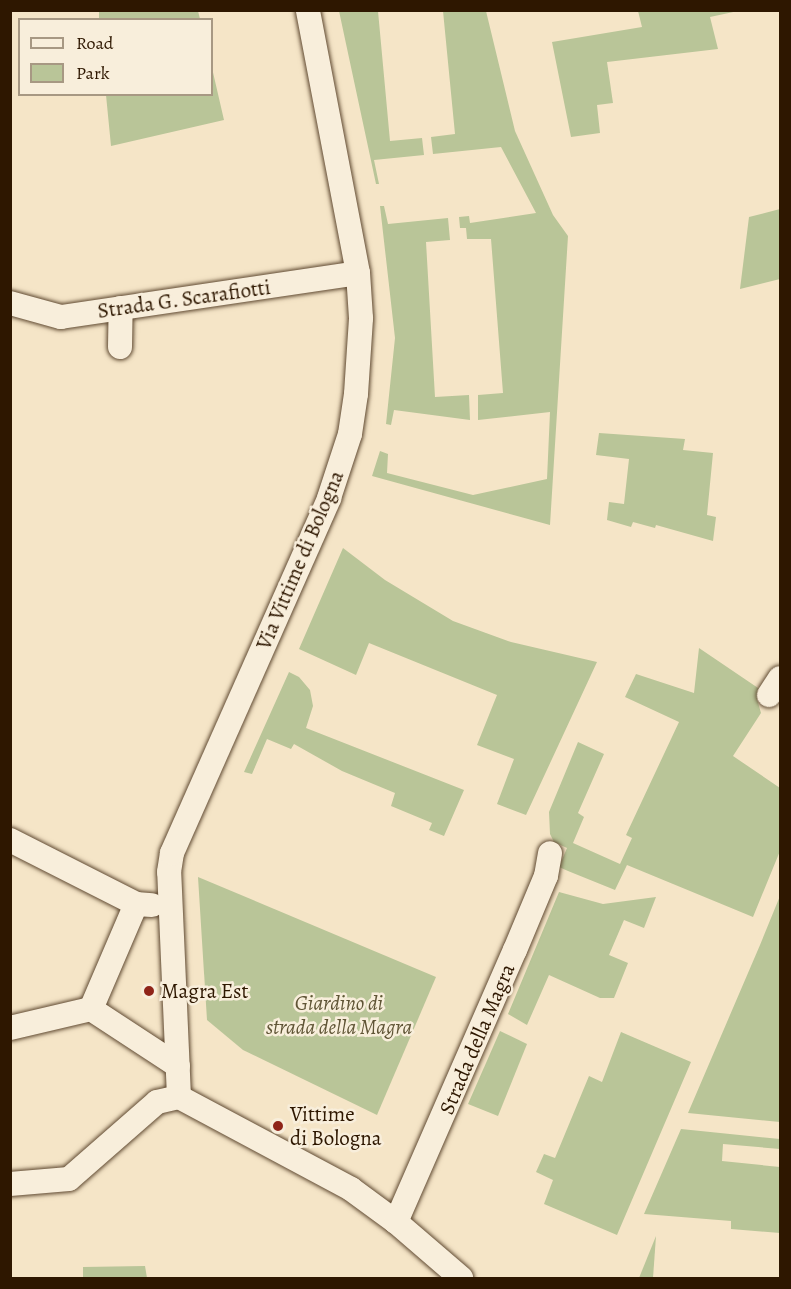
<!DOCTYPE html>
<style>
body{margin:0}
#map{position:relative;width:791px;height:1289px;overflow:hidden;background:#f5e5c7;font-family:Alegreya,serif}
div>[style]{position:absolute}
.green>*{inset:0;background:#b9c598}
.roads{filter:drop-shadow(0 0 2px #604a32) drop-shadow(0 0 2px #604a32)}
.minor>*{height:24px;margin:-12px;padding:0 12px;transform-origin:12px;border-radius:12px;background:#f8eedb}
.dots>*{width:16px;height:16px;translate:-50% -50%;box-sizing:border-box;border:3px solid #f8eedb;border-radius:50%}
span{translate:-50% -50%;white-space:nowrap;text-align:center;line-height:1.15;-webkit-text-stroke:5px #f8eedb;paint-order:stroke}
.street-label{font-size:21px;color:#2e1700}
.poi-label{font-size:21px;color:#2e1700}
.left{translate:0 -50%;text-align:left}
.park-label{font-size:21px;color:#5f5435;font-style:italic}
.frame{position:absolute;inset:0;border:12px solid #2e1700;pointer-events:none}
.legend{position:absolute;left:18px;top:18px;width:195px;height:78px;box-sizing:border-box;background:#f8eedb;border:2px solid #a79883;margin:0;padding:8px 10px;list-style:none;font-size:18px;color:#2e1700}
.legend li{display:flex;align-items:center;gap:12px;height:30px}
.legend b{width:30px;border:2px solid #a79883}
</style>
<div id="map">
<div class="green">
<div style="clip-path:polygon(99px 11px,198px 11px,200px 19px,99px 19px)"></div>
<div style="clip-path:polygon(339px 11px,378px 11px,390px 141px,422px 138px,424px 155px,374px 160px,379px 184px,376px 184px)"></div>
<div style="clip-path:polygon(443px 11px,486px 11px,515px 131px,553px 215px,568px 236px,550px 525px,372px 476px,380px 451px,388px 454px,387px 473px,473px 495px,547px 479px,550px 412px,478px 420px,478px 395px,503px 393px,491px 239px,467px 239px,466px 228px,460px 228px,459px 217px,469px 216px,470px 223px,536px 213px,501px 147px,433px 154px,431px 137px,455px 134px)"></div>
<div style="clip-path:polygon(638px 11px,738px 11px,710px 17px,718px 49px,607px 62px,613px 103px,597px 105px,600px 133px,571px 137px,552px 42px,642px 27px)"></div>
<div style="clip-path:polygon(212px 68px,224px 120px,111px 146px,106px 95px,212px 94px)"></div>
<div style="clip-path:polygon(380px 206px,384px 206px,388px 224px,448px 218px,450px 240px,426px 242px,435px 397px,469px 395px,470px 420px,394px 410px,391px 425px,386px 424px,395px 338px)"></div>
<div style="clip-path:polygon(780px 209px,780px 279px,740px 289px,749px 217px)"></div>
<div style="clip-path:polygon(599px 433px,685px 439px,683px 450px,713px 453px,707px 515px,716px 517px,713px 541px,656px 525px,655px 528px,633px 522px,631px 527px,607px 520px,609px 502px,624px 504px,629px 459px,596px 455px)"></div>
<div style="clip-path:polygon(343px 548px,385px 580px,453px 621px,511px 642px,597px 662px,526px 815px,497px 804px,514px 759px,477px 745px,497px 695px,369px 643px,356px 675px,299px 649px)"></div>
<div style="clip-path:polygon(699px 648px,761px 690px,757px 699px,761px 713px,733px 756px,780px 788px,780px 851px,753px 917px,627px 865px,615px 890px,568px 871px,559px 867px,567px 848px,554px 842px,550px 834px,549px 812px,578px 742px,604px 754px,578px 813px,584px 817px,573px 843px,620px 864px,632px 838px,626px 835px,679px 722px,625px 697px,636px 674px,694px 693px)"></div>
<div style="clip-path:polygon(289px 672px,299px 677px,310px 690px,313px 706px,306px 728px,464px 790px,444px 836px,429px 830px,432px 823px,391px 806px,395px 793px,342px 771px,294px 744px,291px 749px,267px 739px,252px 774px,244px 772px)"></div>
<div style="clip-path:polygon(198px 877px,436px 977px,377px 1115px,243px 1050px,207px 1020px)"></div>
<div style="clip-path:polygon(559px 892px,603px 904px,656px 897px,644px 928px,624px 920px,609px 955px,628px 963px,614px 998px,600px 998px,549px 975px,527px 1025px,508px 1014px)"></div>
<div style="clip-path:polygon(780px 896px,780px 1122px,688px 1113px,760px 945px)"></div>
<div style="clip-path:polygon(500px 1031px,527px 1044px,498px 1116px,468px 1104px)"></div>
<div style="clip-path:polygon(621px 1032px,691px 1062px,617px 1235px,544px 1204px,553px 1180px,536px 1172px,544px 1154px,555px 1158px,589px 1076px,602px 1082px)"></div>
<div style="clip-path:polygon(681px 1129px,780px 1139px,780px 1149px,723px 1144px,722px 1161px,780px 1167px,780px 1233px,731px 1229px,731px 1221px,644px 1214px)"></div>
<div style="clip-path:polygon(656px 1236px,653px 1278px,639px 1278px)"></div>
<div style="clip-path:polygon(145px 1266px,147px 1278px,83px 1278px,83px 1267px)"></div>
</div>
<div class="roads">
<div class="minor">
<div style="left:10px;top:303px;width:53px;rotate:15.4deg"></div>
<div style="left:61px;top:317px;width:300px;rotate:-8.4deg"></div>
<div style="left:120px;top:347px;width:39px;rotate:-89deg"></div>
<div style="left:769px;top:695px;width:20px;rotate:-57deg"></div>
<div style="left:10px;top:840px;width:141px;rotate:26.9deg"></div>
<div style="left:136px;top:904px;width:16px;rotate:4deg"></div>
<div style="left:91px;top:1009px;width:104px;rotate:33.2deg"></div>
<div style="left:10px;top:1028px;width:83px;rotate:-13.2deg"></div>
<div style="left:91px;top:1009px;width:114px;rotate:-66.8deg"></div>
<div style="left:179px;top:1097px;width:225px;rotate:-92.5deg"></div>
<div style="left:169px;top:872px;width:19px;rotate:-81deg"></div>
<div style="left:172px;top:853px;width:388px;rotate:-66.1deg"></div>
<div style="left:329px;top:498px;width:67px;rotate:-71.8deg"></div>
<div style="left:350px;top:434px;width:40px;rotate:-81.5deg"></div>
<div style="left:356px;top:394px;width:76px;rotate:-86.2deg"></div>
<div style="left:361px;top:318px;width:45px;rotate:-93.8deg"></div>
<div style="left:358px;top:273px;width:268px;rotate:-100.8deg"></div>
<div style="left:179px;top:1097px;width:195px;rotate:28.1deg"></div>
<div style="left:351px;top:1189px;width:56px;rotate:36.3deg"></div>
<div style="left:396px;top:1222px;width:86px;rotate:40.7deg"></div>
<div style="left:10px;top:1184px;width:59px;rotate:-4.8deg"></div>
<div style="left:69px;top:1179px;width:117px;rotate:-41.2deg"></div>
<div style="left:157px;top:1102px;width:23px;rotate:-13deg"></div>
<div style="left:396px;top:1222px;width:297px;rotate:-66.4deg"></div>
<div style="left:515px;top:950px;width:80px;rotate:-67.3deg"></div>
<div style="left:546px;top:876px;width:23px;rotate:-80deg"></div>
</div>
</div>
<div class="dots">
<div style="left:149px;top:991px;background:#8f2418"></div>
<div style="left:278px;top:1126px;background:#8f2418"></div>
</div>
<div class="street-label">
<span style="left:184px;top:299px;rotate:-8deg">Strada G. Scarafiotti</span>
<span style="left:300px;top:560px;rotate:-67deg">Via Vittime di Bologna</span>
<span style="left:477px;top:1039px;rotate:-67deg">Strada della Magra</span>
</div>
<div class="poi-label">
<span class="left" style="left:161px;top:991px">Magra Est</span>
<span class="left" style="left:290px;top:1126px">Vittime<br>di Bologna</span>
</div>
<div class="park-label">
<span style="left:339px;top:1015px">Giardino di<br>strada della Magra</span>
</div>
<div class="frame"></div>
<ul class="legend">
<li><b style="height:8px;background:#f8eedb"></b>Road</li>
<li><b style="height:16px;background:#b9c598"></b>Park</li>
</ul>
</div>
